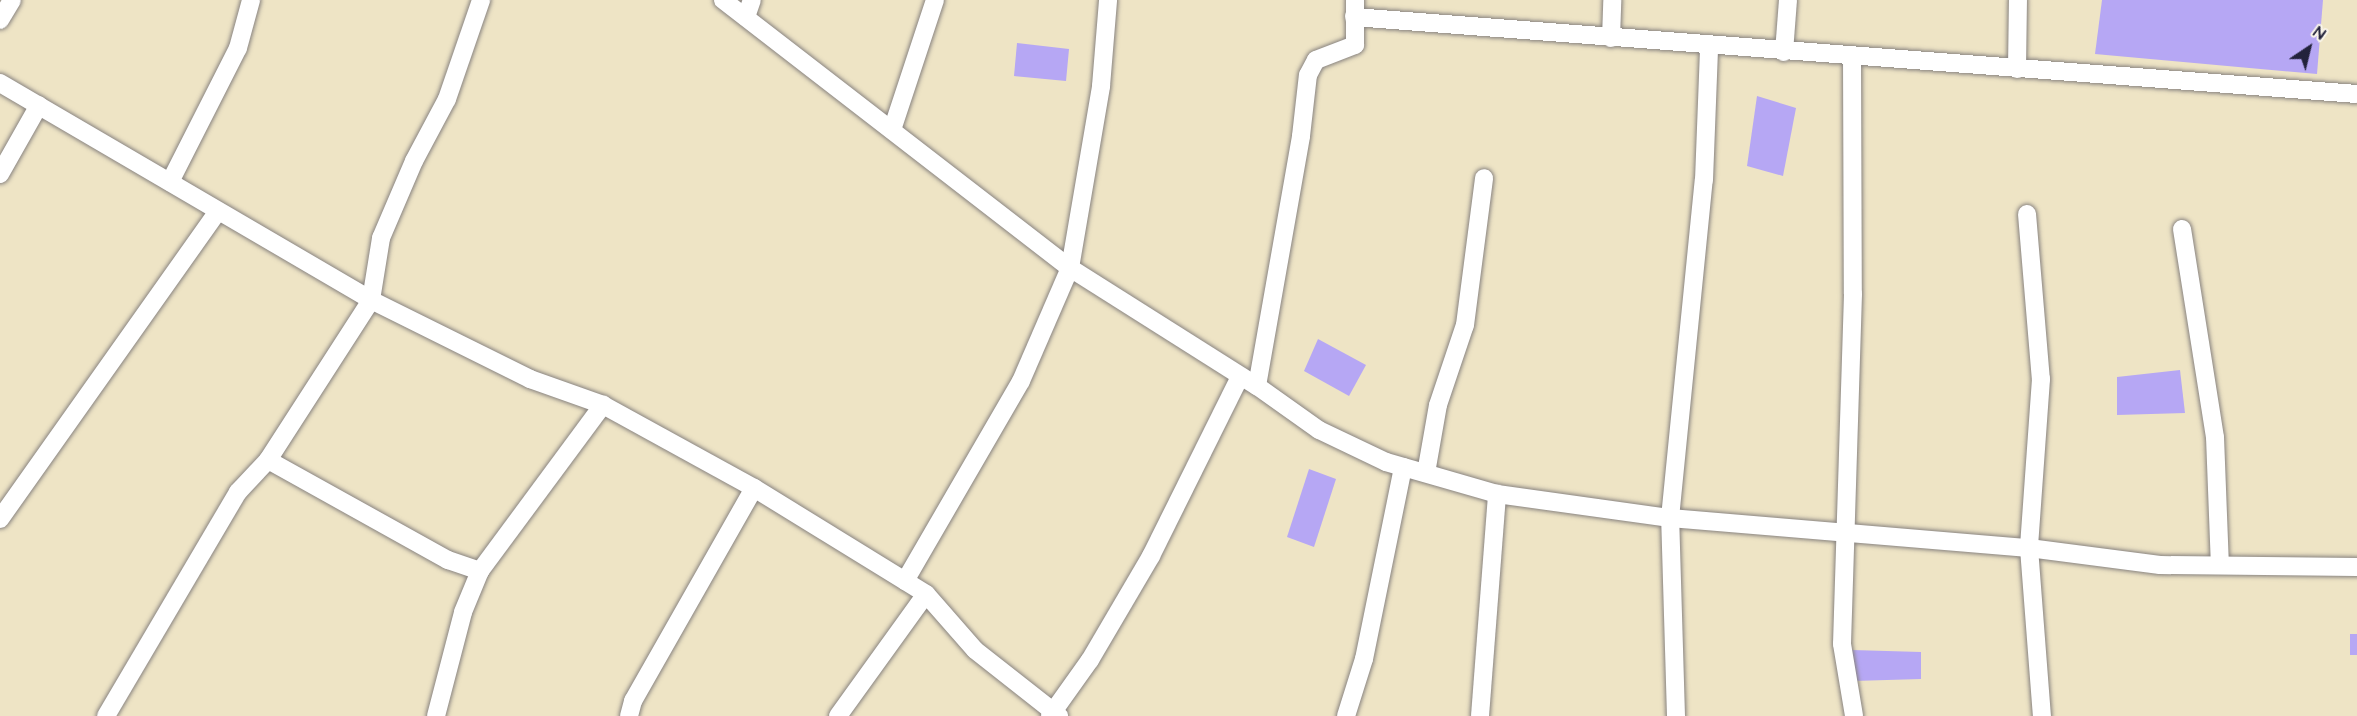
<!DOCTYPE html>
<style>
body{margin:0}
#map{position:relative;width:2357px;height:716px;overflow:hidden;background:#eee4c5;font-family:"Architects Daughter",sans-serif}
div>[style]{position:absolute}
.building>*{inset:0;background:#b6a7f4}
.roads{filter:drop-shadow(0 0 2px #888380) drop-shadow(0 0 2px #888380)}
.minor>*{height:18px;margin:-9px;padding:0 9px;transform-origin:9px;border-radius:9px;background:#fff}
span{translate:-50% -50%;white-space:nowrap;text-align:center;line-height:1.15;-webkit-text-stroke:4.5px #fbf7ec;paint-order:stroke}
.north{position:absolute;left:2279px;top:18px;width:60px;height:60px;-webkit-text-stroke:4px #fbf7ec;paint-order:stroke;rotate:35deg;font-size:16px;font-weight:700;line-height:24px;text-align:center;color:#22223b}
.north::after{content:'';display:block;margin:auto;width:21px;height:27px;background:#22223b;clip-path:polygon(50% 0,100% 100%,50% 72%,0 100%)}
</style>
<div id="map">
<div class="building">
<div style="clip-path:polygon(2102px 0,2323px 0,2317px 74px,2095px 54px)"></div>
<div style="clip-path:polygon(1017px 43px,1069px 49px,1066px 81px,1014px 76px)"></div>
<div style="clip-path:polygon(1757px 96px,1796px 108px,1783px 176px,1747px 166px)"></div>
<div style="clip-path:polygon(1318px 339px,1366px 365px,1349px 396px,1304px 371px)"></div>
<div style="clip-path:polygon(2180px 370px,2185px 413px,2117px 415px,2117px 377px)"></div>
<div style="clip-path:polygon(1309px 469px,1336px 479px,1314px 547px,1287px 537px)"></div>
<div style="clip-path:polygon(2350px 634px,2357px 634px,2357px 655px,2350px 655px)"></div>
<div style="clip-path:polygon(1852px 650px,1921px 652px,1921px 679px,1853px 681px)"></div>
</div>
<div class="roads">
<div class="minor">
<div style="left:723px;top:0;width:438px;rotate:37.7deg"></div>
<div style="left:1070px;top:268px;width:221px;rotate:32.3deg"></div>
<div style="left:1257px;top:386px;width:76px;rotate:35.4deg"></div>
<div style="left:1319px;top:430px;width:74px;rotate:25.5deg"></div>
<div style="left:1386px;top:462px;width:116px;rotate:16.1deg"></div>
<div style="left:1497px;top:494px;width:175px;rotate:7.9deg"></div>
<div style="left:1670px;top:518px;width:360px;rotate:4.8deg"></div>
<div style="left:2029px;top:548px;width:132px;rotate:7.4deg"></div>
<div style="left:2160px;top:565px;width:197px;rotate:0.6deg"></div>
<div style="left:746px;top:17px;width:18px;rotate:-71deg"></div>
<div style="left:1354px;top:17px;width:1006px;rotate:4.39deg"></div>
<div style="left:0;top:20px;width:23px;rotate:-59deg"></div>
<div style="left:1611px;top:38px;width:38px;rotate:-88deg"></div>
<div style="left:1784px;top:52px;width:52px;rotate:-85.6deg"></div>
<div style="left:1852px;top:57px;width:237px;rotate:89.8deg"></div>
<div style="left:1853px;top:294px;width:350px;rotate:91.8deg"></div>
<div style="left:1842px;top:644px;width:73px;rotate:80.5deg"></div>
<div style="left:2017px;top:69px;width:69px;rotate:-89.2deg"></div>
<div style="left:0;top:83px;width:430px;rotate:30.3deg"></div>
<div style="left:371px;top:300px;width:178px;rotate:26.4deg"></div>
<div style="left:530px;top:379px;width:77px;rotate:19.6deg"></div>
<div style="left:603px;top:405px;width:172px;rotate:28.8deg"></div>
<div style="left:754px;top:488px;width:202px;rotate:31.6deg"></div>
<div style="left:926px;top:594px;width:74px;rotate:48.8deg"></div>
<div style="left:975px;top:650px;width:107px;rotate:38.2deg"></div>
<div style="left:892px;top:130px;width:137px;rotate:-71.7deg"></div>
<div style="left:0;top:174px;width:79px;rotate:-60.5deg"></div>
<div style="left:170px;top:182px;width:150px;rotate:-63.1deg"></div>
<div style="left:238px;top:48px;width:50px;rotate:-74.8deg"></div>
<div style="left:2027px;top:214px;width:166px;rotate:85.2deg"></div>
<div style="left:2041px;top:379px;width:169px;rotate:94.1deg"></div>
<div style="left:2029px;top:548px;width:169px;rotate:85.6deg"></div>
<div style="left:2182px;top:229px;width:211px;rotate:81deg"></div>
<div style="left:2215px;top:437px;width:128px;rotate:87.8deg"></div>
<div style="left:1257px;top:386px;width:254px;rotate:-80deg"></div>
<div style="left:1301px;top:136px;width:61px;rotate:-83.5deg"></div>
<div style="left:1308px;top:75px;width:17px;rotate:-62deg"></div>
<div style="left:1316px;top:60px;width:42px;rotate:-21deg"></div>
<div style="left:1355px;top:45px;width:45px;rotate:-90deg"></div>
<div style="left:268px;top:460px;width:206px;rotate:29.1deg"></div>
<div style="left:448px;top:560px;width:34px;rotate:19deg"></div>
<div style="left:1426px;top:473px;width:69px;rotate:-80deg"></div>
<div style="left:1438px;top:405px;width:84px;rotate:-71.4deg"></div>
<div style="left:1465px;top:325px;width:148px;rotate:-82.6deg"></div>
<div style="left:0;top:519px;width:376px;rotate:-54.7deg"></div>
<div style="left:905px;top:581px;width:231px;rotate:-59.9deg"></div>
<div style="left:1021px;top:381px;width:123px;rotate:-66.6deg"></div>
<div style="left:1070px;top:268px;width:185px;rotate:-80.3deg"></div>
<div style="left:1101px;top:86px;width:86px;rotate:-85.3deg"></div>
<div style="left:106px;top:716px;width:260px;rotate:-59.5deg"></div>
<div style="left:238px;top:492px;width:44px;rotate:-46.8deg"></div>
<div style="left:268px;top:460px;width:190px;rotate:-57.2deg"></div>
<div style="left:371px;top:300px;width:63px;rotate:-80.8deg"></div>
<div style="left:381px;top:238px;width:84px;rotate:-66.8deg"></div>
<div style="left:414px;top:161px;width:70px;rotate:-62deg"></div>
<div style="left:447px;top:99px;width:105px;rotate:-71deg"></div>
<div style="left:436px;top:716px;width:107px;rotate:-75.4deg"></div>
<div style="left:463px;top:612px;width:44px;rotate:-67.5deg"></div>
<div style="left:480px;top:571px;width:207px;rotate:-53.5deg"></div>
<div style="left:629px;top:716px;width:16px;rotate:-75deg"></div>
<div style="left:633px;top:701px;width:245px;rotate:-60.4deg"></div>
<div style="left:838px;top:716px;width:150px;rotate:-54.2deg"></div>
<div style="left:1050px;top:716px;width:69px;rotate:-54.5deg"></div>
<div style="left:1090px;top:660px;width:121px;rotate:-59.6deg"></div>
<div style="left:1151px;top:556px;width:200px;rotate:-63.6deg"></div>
<div style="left:1346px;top:716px;width:60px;rotate:-72.5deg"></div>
<div style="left:1364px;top:659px;width:196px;rotate:-78.5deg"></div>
<div style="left:1480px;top:716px;width:223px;rotate:-85.6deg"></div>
<div style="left:1676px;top:716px;width:198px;rotate:-91.7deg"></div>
<div style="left:1670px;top:518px;width:340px;rotate:-84.3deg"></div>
<div style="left:1704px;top:180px;width:133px;rotate:-87.8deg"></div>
</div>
</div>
<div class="north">N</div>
</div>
